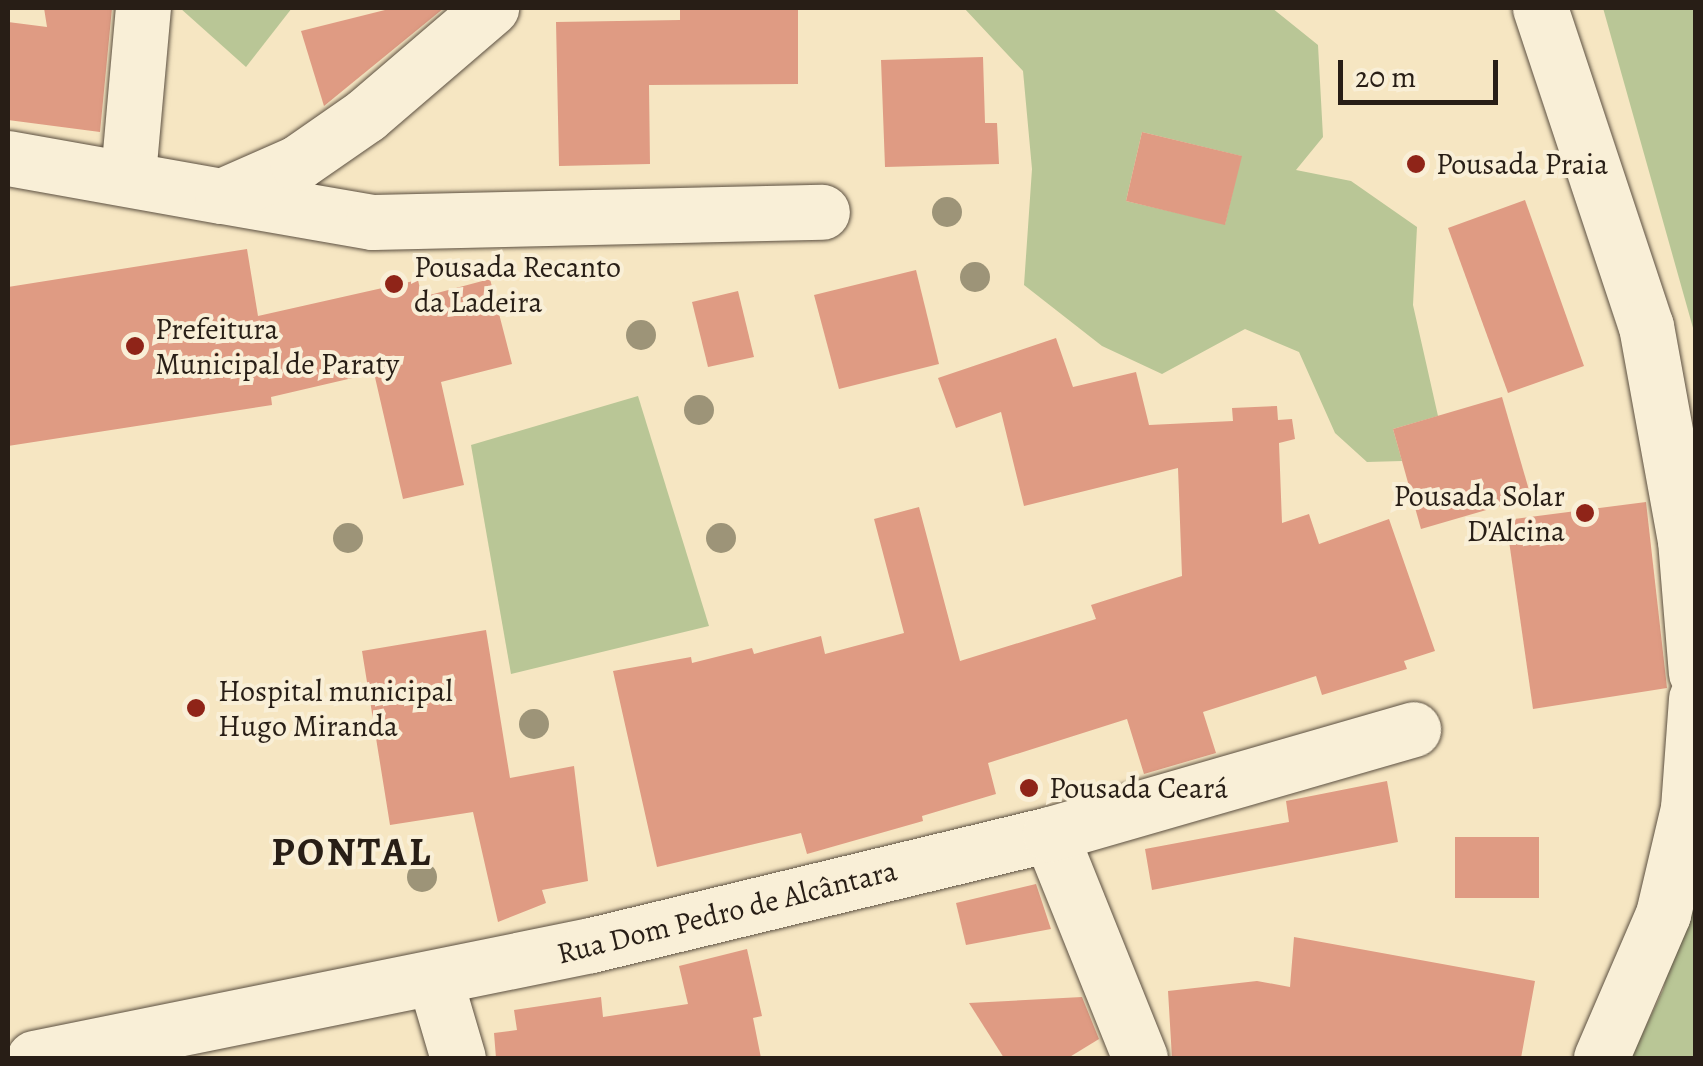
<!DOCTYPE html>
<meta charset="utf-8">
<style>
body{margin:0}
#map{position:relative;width:1703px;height:1066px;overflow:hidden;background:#f6e6c2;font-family:Alegreya,serif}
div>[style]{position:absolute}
.green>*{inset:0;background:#b9c696}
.building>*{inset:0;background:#df9b83}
.roads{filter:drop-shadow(0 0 2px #5c5041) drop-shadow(0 0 2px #5c5041)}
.street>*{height:55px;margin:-27.5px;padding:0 27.5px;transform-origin:27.5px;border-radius:27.5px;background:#f9efd7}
.secondary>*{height:55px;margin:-27.5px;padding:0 27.5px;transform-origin:27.5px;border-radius:27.5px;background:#f9efd7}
.trees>*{width:30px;height:30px;margin:-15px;border-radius:50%;background:#9d9478}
.dots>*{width:28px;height:28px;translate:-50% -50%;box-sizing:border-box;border:5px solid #f9efd7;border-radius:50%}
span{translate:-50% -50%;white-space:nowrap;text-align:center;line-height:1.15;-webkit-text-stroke:8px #f9efd7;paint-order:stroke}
.poi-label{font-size:30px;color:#281e16}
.left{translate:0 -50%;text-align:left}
.right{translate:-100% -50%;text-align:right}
.street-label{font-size:30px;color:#281e16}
.district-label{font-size:40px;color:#281e16;font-weight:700;letter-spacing:2.5px}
.frame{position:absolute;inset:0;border:10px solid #281e16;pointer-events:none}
.scale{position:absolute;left:1338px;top:60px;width:160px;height:45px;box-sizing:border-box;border:5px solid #281e16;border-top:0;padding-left:12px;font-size:30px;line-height:35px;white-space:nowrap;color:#281e16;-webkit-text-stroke:8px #f9efd7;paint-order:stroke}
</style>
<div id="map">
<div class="green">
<div style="clip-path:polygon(180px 8px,292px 8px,246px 67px)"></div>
<div style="clip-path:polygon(evenodd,964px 8px,1272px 8px,1318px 45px,1323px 137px,1296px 170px,1351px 181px,1417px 227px,1413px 305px,1438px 416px,1393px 429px,1402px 461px,1367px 462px,1335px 433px,1299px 352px,1245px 329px,1162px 374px,1102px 346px,1024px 285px,1032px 169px,1023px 71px,964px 8px,1142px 132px,1241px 156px,1225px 224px,1126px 201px,1142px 132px)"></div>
<div style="clip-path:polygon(1603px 8px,1695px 8px,1695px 335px)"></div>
<div style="clip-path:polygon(638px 396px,709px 626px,511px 674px,471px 445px)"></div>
<div style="clip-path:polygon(1695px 863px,1695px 1058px,1631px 1058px,1663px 990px)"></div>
</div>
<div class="building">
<div style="clip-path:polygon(44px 8px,112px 8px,100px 132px,8px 120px,8px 22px,47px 27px)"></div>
<div style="clip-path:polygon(393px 8px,444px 8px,324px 106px,301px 31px)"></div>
<div style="clip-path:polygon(680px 8px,798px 8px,798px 84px,649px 85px,650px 164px,559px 166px,556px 22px,680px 20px)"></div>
<div style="clip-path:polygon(983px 57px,985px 123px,997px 123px,999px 164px,885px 167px,881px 60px)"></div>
<div style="clip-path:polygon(1142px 132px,1242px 156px,1225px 225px,1126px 201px)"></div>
<div style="clip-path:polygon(1525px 200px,1584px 366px,1508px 393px,1448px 228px)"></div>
<div style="clip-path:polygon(247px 249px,258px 316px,418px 280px,422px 297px,490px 279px,512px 364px,441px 382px,464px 485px,403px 499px,374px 373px,271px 397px,272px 405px,8px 446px,8px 287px)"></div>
<div style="clip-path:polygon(916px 270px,939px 364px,839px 389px,814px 295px)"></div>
<div style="clip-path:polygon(738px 291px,754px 357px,708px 367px,692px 302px)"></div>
<div style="clip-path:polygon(1056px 338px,1073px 387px,1136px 372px,1149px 425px,1233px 421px,1232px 408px,1277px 406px,1278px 420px,1292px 419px,1295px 439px,1279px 443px,1282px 523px,1309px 514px,1319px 544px,1389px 519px,1435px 651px,1404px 661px,1407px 669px,1322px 695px,1316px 676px,1203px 712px,1216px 753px,1144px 774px,1127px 719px,988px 763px,996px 794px,922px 816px,923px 821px,807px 854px,801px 833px,657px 867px,613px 671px,691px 657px,692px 663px,752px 648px,754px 654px,821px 636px,825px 654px,904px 633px,874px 519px,919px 507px,960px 661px,1096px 619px,1091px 605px,1182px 576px,1178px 468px,1024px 506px,1001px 412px,956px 428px,938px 378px)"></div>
<div style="clip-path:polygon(1502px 397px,1531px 497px,1421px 529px,1393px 429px)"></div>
<div style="clip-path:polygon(1646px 502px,1667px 688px,1533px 709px,1506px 520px)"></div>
<div style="clip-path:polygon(486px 630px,510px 778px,574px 766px,588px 881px,542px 890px,546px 903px,498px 922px,473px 812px,390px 825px,362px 651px)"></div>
<div style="clip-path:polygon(1387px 781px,1398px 842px,1152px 890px,1145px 849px,1289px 822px,1286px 801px)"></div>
<div style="clip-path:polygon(1455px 837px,1539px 837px,1539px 898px,1455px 898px)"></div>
<div style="clip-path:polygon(1036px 884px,1051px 929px,966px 945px,956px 903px)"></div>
<div style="clip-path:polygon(1294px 937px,1535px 981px,1521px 1058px,1172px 1058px,1168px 991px,1257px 981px,1290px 987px)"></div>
<div style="clip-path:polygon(747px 949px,762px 1016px,753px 1018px,761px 1058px,496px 1058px,494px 1033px,517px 1030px,514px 1010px,601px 997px,603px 1017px,688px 1004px,679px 966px)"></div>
<div style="clip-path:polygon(1082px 997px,1099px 1039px,1068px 1058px,1004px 1058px,969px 1003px)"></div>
</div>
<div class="roads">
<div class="street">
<div style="left:128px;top:175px;width:168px;rotate:-84.9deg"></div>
<div style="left:222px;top:196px;width:153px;rotate:9.8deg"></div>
<div style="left:373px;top:222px;width:449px;rotate:-1.3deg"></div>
<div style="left:1050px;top:834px;width:241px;rotate:68.1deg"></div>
<div style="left:435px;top:980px;width:81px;rotate:73.6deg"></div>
<div style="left:34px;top:1058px;width:568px;rotate:-11.47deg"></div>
<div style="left:591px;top:945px;width:472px;rotate:-13.6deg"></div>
<div style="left:1050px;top:834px;width:378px;rotate:-16.1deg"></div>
</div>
<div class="secondary">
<div style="left:1540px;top:8px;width:335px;rotate:71.6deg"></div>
<div style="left:1646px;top:326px;width:218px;rotate:79.7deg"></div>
<div style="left:1685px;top:540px;width:133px;rotate:85.3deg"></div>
<div style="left:8px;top:158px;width:217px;rotate:10.1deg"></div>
<div style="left:222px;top:196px;width:82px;rotate:-23.7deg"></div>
<div style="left:297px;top:163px;width:84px;rotate:-34.8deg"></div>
<div style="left:366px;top:115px;width:165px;rotate:-40.6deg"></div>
<div style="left:1601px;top:1058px;width:157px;rotate:-66.7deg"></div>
<div style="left:1663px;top:914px;width:109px;rotate:-76.7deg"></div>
<div style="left:1688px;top:808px;width:110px;rotate:-85.8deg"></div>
</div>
</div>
<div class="trees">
<div style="left:947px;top:212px"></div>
<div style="left:975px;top:277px"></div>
<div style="left:641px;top:335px"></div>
<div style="left:699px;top:410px"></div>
<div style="left:348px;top:538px"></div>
<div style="left:721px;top:538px"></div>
<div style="left:534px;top:724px"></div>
<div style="left:422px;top:877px"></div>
</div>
<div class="dots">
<div style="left:1416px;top:164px;background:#8f2418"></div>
<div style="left:394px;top:284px;background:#8f2418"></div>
<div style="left:135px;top:346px;background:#8f2418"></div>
<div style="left:1585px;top:513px;background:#8f2418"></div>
<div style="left:196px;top:708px;background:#8f2418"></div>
<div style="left:1029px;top:788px;background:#8f2418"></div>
</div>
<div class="poi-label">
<span class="left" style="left:1436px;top:164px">Pousada Praia</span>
<span class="left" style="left:414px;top:284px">Pousada Recanto<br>da Ladeira</span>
<span class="left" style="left:155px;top:346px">Prefeitura<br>Municipal de Paraty</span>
<span class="right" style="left:1565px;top:513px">Pousada Solar<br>D'Alcina</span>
<span class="left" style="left:218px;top:708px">Hospital municipal<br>Hugo Miranda</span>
<span class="left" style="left:1049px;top:788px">Pousada Ceará</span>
</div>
<div class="street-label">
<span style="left:727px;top:912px;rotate:-14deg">Rua Dom Pedro de Alcântara</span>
</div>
<div class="district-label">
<span style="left:352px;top:852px">PONTAL</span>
</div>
<div class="frame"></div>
<div class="scale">20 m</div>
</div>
